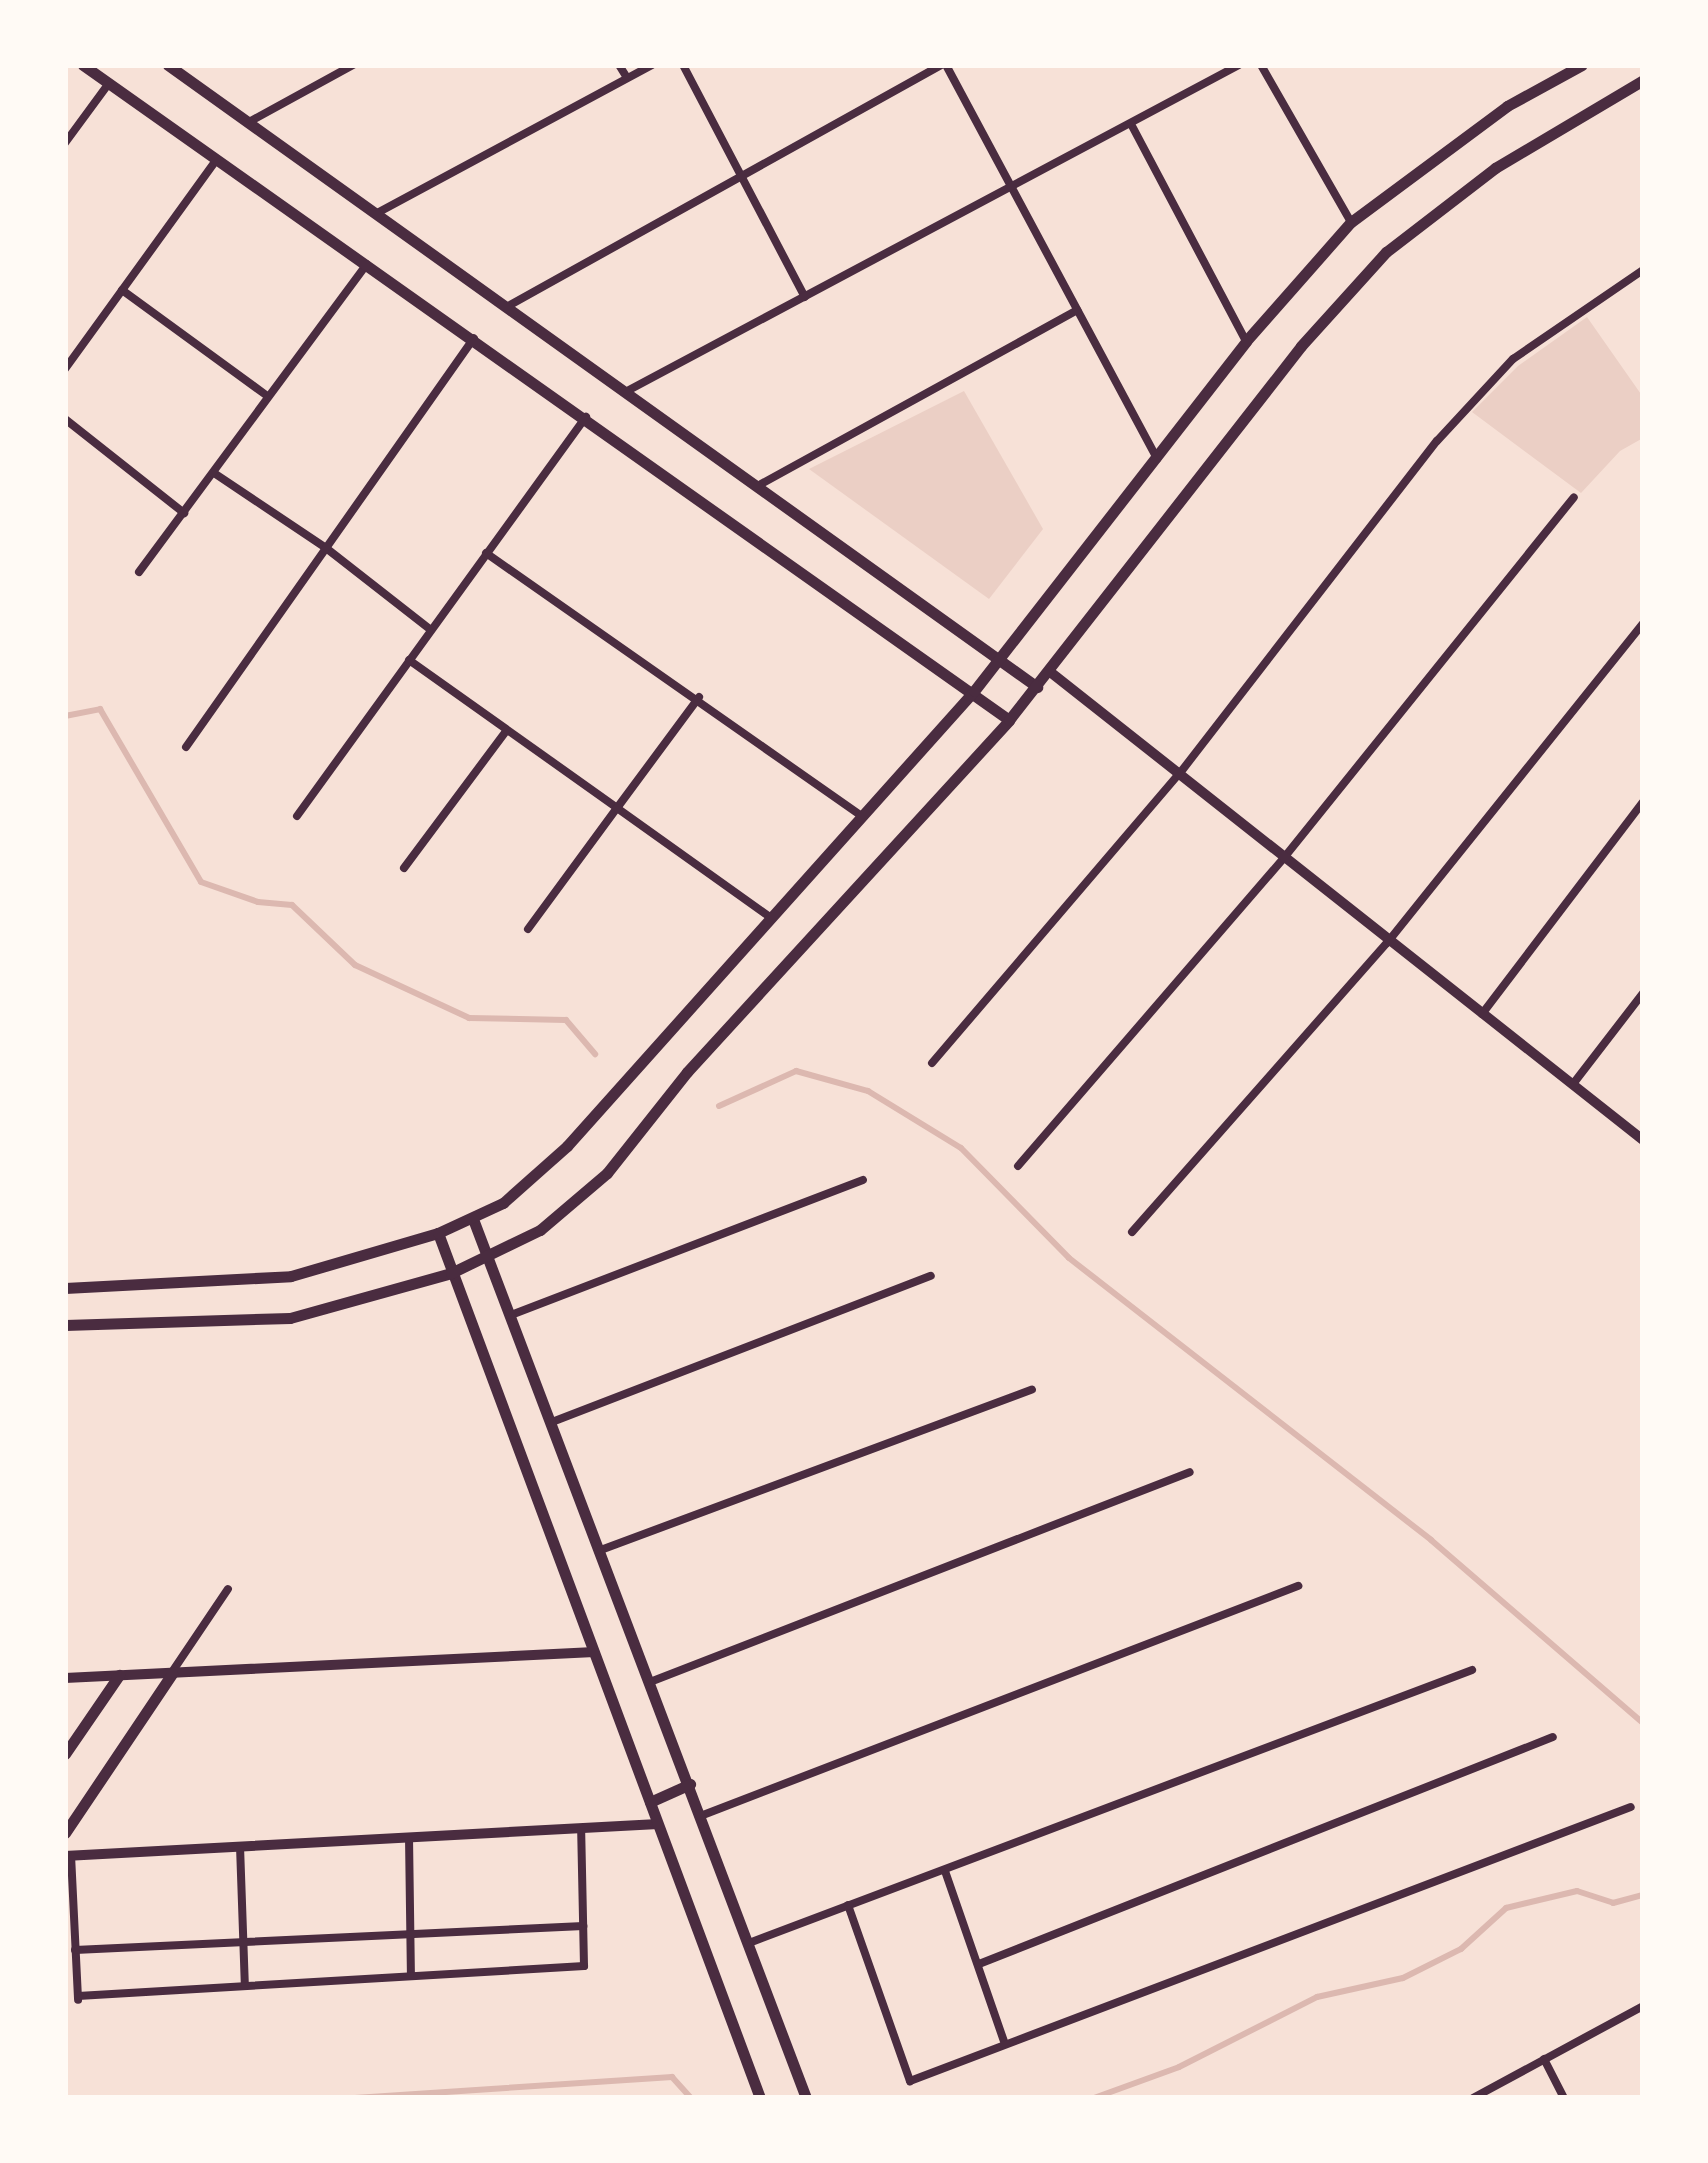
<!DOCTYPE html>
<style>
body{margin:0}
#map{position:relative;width:1708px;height:2163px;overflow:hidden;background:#f7e1d7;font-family:"Public Sans",sans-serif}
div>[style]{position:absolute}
.green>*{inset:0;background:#ebcfc5}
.stream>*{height:6px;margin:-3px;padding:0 3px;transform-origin:3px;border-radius:3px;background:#dcb8b0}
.minor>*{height:8px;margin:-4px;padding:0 4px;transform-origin:4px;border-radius:4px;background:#4a2c40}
.tertiary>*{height:10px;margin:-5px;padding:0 5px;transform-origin:5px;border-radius:5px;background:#4a2c40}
.secondary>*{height:11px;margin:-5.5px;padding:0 5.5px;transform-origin:5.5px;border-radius:5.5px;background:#4a2c40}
span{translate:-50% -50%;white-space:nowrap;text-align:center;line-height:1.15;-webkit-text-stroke:10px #fffaf5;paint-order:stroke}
.frame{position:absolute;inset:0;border:68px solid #fffaf5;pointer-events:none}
</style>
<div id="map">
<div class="green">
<div style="clip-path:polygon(1587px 317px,1643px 397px,1643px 438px,1620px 451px,1581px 493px,1472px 412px,1518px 366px)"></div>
<div style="clip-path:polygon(964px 391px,1043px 529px,989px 599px,809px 469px)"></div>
</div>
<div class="stream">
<div style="left:65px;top:716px;width:36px;rotate:-11deg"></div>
<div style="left:100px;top:709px;width:200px;rotate:59.7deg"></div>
<div style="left:201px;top:882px;width:60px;rotate:19.3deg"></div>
<div style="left:258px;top:902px;width:34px;rotate:5deg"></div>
<div style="left:292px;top:905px;width:87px;rotate:43.6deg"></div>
<div style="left:355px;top:965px;width:126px;rotate:24.9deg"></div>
<div style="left:469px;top:1018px;width:97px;rotate:1.2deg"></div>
<div style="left:566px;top:1020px;width:45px;rotate:49.5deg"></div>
<div style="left:719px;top:1106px;width:85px;rotate:-24.4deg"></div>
<div style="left:796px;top:1071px;width:75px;rotate:15.5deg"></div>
<div style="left:868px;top:1091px;width:109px;rotate:31.5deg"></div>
<div style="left:961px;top:1148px;width:154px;rotate:45.5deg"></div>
<div style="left:1069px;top:1258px;width:459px;rotate:37.9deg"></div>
<div style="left:1431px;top:1540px;width:280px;rotate:40.8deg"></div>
<div style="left:355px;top:2098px;width:318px;rotate:-3.8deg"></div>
<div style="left:672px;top:2077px;width:28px;rotate:48deg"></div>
<div style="left:1094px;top:2098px;width:90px;rotate:-20deg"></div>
<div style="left:1179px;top:2067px;width:155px;rotate:-26.9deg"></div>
<div style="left:1317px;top:1997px;width:88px;rotate:-12.5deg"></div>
<div style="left:1403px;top:1978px;width:65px;rotate:-26.6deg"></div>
<div style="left:1461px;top:1949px;width:61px;rotate:-42.3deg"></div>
<div style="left:1506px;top:1908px;width:73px;rotate:-13.5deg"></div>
<div style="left:1577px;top:1891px;width:38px;rotate:18deg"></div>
<div style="left:1613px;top:1903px;width:31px;rotate:-15deg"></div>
</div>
<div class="minor">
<div style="left:619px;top:65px;width:15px;rotate:58deg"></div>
<div style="left:683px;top:65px;width:262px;rotate:62.3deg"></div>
<div style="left:946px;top:65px;width:447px;rotate:61.8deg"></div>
<div style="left:1261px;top:65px;width:181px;rotate:60.2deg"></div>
<div style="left:249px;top:122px;width:119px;rotate:-28.7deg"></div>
<div style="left:1131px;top:124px;width:246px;rotate:62.1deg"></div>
<div style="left:65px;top:143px;width:74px;rotate:-53.7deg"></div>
<div style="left:379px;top:212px;width:310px;rotate:-28.3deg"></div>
<div style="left:122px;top:290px;width:178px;rotate:36.1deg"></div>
<div style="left:510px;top:305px;width:493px;rotate:-29.1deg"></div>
<div style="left:65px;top:369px;width:259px;rotate:-54.1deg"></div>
<div style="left:629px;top:390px;width:691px;rotate:-28.05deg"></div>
<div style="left:65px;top:419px;width:152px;rotate:38.3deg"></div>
<div style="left:214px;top:473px;width:135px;rotate:33.8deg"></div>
<div style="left:326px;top:548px;width:133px;rotate:38deg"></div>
<div style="left:761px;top:484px;width:361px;rotate:-28.8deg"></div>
<div style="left:486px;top:553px;width:459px;rotate:35deg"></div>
<div style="left:139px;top:572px;width:383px;rotate:-53.5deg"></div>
<div style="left:409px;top:660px;width:255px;rotate:35.4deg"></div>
<div style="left:617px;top:808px;width:138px;rotate:-53.5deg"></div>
<div style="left:186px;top:747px;width:500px;rotate:-54.85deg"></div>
<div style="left:297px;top:816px;width:493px;rotate:-54.1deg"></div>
<div style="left:404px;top:868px;width:172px;rotate:-53.3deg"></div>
<div style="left:528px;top:929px;width:150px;rotate:-53.7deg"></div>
<div style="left:617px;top:808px;width:189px;rotate:35.5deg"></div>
<div style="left:1482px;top:1014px;width:266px;rotate:-52.8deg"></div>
<div style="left:932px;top:1063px;width:382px;rotate:-49.5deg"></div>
<div style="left:1180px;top:773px;width:420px;rotate:-52.3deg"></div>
<div style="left:1437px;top:441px;width:112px;rotate:-47.2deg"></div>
<div style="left:1513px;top:359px;width:158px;rotate:-34.4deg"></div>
<div style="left:1573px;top:1084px;width:115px;rotate:-52.4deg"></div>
<div style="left:1018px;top:1166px;width:406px;rotate:-49.2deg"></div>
<div style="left:1283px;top:859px;width:464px;rotate:-51.2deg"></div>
<div style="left:1132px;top:1232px;width:385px;rotate:-48.6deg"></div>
<div style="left:1387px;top:943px;width:410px;rotate:-51.3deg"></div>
<div style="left:511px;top:1315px;width:377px;rotate:-21deg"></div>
<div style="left:552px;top:1422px;width:406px;rotate:-21.1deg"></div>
<div style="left:598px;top:1551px;width:463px;rotate:-20.4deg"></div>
<div style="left:172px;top:1672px;width:100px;rotate:-56deg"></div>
<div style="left:650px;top:1682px;width:579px;rotate:-21.25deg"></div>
<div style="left:703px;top:1815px;width:638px;rotate:-21.05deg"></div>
<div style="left:409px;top:1837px;width:138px;rotate:89.2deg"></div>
<div style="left:240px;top:1846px;width:140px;rotate:88deg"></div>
<div style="left:71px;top:1855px;width:145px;rotate:87.2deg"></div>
<div style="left:945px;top:1871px;width:183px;rotate:70.9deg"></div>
<div style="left:848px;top:1905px;width:187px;rotate:70.6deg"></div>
<div style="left:910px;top:2081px;width:771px;rotate:-20.81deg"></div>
<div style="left:749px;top:1943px;width:773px;rotate:-20.69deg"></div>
<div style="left:75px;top:1950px;width:509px;rotate:-2.7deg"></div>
<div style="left:979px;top:1964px;width:617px;rotate:-21.58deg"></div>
<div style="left:78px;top:1996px;width:507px;rotate:-3.39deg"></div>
<div style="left:584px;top:1966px;width:138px;rotate:-91.2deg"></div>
<div style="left:1544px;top:2059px;width:44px;rotate:62.9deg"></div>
<div style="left:1473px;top:2098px;width:193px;rotate:-28.4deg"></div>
</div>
<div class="tertiary">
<div style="left:1049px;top:671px;width:757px;rotate:38.29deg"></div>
<div style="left:65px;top:1678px;width:530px;rotate:-2.81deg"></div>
<div style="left:65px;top:1856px;width:594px;rotate:-3.09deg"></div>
</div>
<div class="secondary">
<div style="left:83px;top:65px;width:1134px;rotate:35.27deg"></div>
<div style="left:168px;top:65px;width:1069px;rotate:35.59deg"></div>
<div style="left:473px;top:1219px;width:940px;rotate:69.25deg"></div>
<div style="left:438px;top:1233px;width:923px;rotate:69.58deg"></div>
<div style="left:65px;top:1288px;width:226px;rotate:-3deg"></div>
<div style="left:291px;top:1276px;width:153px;rotate:-16.3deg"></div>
<div style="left:438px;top:1233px;width:72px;rotate:-24.8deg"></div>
<div style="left:503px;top:1203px;width:86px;rotate:-41.7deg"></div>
<div style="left:567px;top:1146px;width:610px;rotate:-48.19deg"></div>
<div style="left:974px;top:691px;width:443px;rotate:-52.1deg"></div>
<div style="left:1246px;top:341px;width:159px;rotate:-48.6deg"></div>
<div style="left:1351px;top:222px;width:194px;rotate:-36.6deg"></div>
<div style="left:1507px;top:106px;width:85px;rotate:-28.7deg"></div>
<div style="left:65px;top:1325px;width:225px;rotate:-1.8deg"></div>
<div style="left:290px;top:1318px;width:167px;rotate:-15.6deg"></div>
<div style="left:451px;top:1273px;width:99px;rotate:-25.8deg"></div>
<div style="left:540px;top:1230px;width:88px;rotate:-40.4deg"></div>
<div style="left:607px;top:1173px;width:129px;rotate:-51.6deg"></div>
<div style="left:687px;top:1072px;width:477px;rotate:-47.5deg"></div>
<div style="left:1009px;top:720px;width:474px;rotate:-52deg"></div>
<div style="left:1301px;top:346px;width:127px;rotate:-47.9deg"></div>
<div style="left:1386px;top:252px;width:138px;rotate:-37.6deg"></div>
<div style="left:1495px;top:168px;width:172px;rotate:-30.7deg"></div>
<div style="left:65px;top:1754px;width:96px;rotate:-55.6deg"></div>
<div style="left:650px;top:1802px;width:44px;rotate:-24.2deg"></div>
<div style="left:65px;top:1833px;width:192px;rotate:-56.1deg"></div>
</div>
<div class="frame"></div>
</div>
